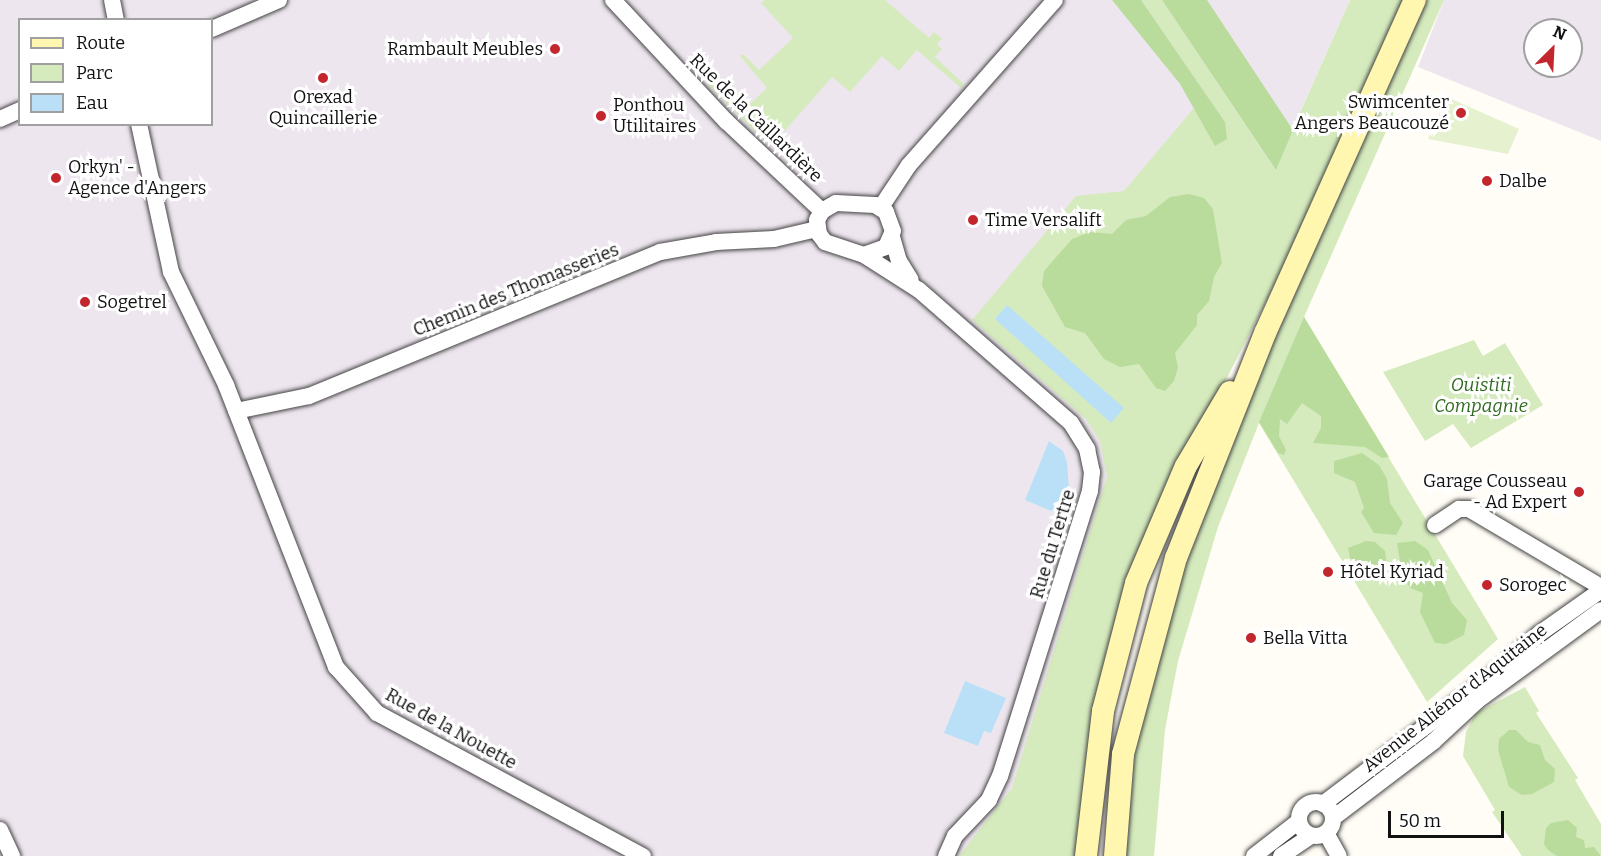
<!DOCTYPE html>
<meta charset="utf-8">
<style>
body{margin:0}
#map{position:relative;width:1601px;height:856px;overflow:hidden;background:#fffdf5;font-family:Bitter,serif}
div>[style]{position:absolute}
.industrial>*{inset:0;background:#eee6ef}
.green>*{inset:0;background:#d5ebbd}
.forest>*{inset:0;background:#b9dc9c}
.pitch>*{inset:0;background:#e6f2cf}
.water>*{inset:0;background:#b9e0f7}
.roads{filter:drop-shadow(0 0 2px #444) drop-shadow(0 0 2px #444)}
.street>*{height:16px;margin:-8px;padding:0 8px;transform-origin:8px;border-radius:8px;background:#fff}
.street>.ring{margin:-8px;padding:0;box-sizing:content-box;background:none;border:16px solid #fff;border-radius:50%}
.secondary>*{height:22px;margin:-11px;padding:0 11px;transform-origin:11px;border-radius:11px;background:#fff6b0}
.dots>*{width:16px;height:16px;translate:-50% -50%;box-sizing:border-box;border:3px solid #fff;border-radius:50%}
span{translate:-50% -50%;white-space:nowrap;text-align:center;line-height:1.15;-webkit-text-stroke:6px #fff;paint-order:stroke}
.poi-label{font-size:18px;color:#111}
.right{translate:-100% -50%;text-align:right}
.left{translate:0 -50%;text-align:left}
.street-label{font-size:18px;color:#111}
.park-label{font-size:18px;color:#2f6b1f;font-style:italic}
.legend{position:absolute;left:18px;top:18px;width:195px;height:108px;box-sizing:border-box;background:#fff;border:2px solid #a0a0a0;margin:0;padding:8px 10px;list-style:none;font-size:18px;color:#111}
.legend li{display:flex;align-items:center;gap:12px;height:30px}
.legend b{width:30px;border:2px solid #a0a0a0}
.north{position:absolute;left:1523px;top:18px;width:60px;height:60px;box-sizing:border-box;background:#fff;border:2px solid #a0a0a0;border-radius:50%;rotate:24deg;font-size:16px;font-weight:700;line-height:24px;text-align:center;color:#111}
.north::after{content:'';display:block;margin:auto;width:21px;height:27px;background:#c4262e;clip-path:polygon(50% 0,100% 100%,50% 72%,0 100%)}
.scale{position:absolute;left:1388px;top:811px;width:116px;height:27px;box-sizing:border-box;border:3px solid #111;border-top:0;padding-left:8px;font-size:18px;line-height:21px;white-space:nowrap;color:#111;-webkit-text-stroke:4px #fff;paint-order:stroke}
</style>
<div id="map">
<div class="industrial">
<div style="clip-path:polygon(evenodd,0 0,1350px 0,1241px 245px,1015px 795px,968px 856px,0 856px,0 0,20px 20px,212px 20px,212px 124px,20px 124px,20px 20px)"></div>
<div style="clip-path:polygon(evenodd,1444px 0,1601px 0,1601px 141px,1418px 67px,1444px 0,1535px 30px,1571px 30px,1571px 66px,1535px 66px,1535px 30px)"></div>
</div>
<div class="green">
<div style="clip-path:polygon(765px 0,885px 0,929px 38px,934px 32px,942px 38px,937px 45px,942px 49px,935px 57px,964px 84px,961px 88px,917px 50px,899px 71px,882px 56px,850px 92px,832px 77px,775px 142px,771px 139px,767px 143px,705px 82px,709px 78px,742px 111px,767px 88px,740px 56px,743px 54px,759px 70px,793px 38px,761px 3px)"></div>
<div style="clip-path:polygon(1141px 0,1162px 0,1275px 169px,1350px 0,1404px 0,1295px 245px,1174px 481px,1075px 856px,959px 856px,1012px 788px,1107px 476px,1100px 441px,1086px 419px,972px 320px,1076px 196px,1124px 191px,1194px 108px,1215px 145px,1226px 139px,1225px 122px)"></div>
<div style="clip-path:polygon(1425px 0,1444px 0,1304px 317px,1498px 639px,1427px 702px,1259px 423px,1218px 527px,1178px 661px,1165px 730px,1154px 856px,1127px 856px,1119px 852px,1124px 805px,1147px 678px,1226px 447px)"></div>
<div style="clip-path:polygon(1474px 340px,1483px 356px,1505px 343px,1543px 405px,1471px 448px,1453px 424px,1425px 441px,1383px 372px)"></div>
<div style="clip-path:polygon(1525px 687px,1539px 711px,1536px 713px,1578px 778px,1575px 780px,1601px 824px,1601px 856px,1522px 856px,1492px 812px,1495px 810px,1463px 756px,1466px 732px,1476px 713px)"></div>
</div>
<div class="forest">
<div style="clip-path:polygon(1112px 0,1141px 0,1225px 122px,1227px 139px,1215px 146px,1180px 84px)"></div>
<div style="clip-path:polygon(1162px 0,1207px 0,1293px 130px,1276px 170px)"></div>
<div style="clip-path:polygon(1189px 194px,1204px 198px,1213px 209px,1222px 263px,1214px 277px,1209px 301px,1197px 315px,1197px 325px,1175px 353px,1178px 367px,1174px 381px,1165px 391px,1156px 388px,1139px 364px,1120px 367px,1104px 359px,1085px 333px,1065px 327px,1042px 286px,1044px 271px,1072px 239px,1090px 232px,1112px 234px,1126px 220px,1146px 216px,1170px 197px)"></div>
<div style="clip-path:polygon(1304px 317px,1389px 457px,1382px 458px,1365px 447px,1313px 443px,1321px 428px,1321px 416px,1302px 403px,1287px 424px,1280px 419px,1279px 436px,1286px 450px,1284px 455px,1278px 453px,1259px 422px)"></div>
<div style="clip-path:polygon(1362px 453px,1379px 465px,1387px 479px,1390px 503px,1403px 523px,1396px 535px,1374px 533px,1361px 512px,1364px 508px,1355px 482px,1334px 473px,1334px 461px)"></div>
<div style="clip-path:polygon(1366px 541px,1375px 542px,1385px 551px,1387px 565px,1380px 575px,1350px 558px,1348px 548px)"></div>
<div style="clip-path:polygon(1415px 541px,1428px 550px,1452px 603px,1467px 620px,1464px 635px,1446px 644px,1435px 643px,1420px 612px,1423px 593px,1410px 588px,1402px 574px,1397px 543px)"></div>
<div style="clip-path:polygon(1509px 730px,1516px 730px,1528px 742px,1540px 745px,1545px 760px,1555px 769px,1554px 782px,1532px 794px,1522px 795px,1509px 787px,1498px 750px,1499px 739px)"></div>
<div style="clip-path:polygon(1568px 820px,1577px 828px,1576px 837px,1584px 840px,1585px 848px,1594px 847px,1601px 856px,1557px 856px,1548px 850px,1544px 844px,1546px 828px,1551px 823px)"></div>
</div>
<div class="pitch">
<div style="clip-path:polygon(1447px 97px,1519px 129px,1508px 154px,1428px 139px)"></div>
</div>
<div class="water">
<div style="clip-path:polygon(1007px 305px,1124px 408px,1111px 423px,995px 319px)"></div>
<div style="clip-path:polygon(1049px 441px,1063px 451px,1067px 462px,1069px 489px,1061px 515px,1025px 500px)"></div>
<div style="clip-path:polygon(965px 681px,1006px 698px,991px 733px,984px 731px,978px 746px,944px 733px)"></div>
</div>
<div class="roads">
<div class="street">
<div style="left:112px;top:0;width:20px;rotate:79deg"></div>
<div style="left:613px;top:0;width:166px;rotate:47deg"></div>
<div style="left:726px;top:121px;width:132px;rotate:43.2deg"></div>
<div style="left:212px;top:29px;width:73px;rotate:-23.4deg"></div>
<div style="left:0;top:119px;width:22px;rotate:-24deg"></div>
<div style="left:139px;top:124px;width:151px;rotate:77.8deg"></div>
<div style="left:171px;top:272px;width:126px;rotate:64deg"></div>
<div style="left:226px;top:385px;width:303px;rotate:68.7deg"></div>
<div style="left:336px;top:667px;width:62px;rotate:48.3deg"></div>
<div style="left:377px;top:713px;width:302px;rotate:28.3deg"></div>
<div style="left:836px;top:203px;width:39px;rotate:3deg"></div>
<div style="left:875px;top:205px;width:13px;rotate:32deg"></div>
<div style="left:886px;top:212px;width:20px;rotate:70deg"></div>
<div style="left:893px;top:231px;width:17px;rotate:114deg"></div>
<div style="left:886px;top:247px;width:23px;rotate:160deg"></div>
<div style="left:864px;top:255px;width:41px;rotate:-161.6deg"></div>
<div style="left:825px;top:242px;width:10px;rotate:-127deg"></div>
<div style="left:819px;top:234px;width:14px;rotate:-98deg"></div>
<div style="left:817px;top:220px;width:10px;rotate:-61deg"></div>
<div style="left:822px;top:211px;width:16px;rotate:-30deg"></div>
<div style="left:881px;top:207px;width:50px;rotate:-56.3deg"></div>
<div style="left:909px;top:165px;width:220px;rotate:-48.5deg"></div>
<div style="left:892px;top:237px;width:25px;rotate:74deg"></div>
<div style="left:899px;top:261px;width:22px;rotate:58deg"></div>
<div style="left:864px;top:255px;width:65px;rotate:32.5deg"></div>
<div style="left:919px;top:290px;width:202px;rotate:41.2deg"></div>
<div style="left:1071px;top:423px;width:31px;rotate:58deg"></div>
<div style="left:1087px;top:449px;width:24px;rotate:78deg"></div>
<div style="left:1092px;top:472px;width:19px;rotate:96deg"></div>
<div style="left:1090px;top:491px;width:299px;rotate:107.5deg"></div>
<div style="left:1000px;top:776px;width:26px;rotate:115deg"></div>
<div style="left:989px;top:800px;width:50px;rotate:133.4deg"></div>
<div style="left:955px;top:836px;width:22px;rotate:114deg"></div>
<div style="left:236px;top:411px;width:75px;rotate:-11.6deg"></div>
<div style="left:309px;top:396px;width:379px;rotate:-22.3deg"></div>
<div style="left:660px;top:252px;width:57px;rotate:-10.1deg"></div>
<div style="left:716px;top:242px;width:58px;rotate:-3deg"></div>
<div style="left:774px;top:239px;width:44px;rotate:-13.1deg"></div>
<div style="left:1435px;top:525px;width:29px;rotate:-34deg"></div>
<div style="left:1459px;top:509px;width:10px"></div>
<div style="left:1469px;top:509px;width:153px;rotate:30.6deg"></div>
<div class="ring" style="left:1299px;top:802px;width:18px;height:18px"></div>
<div style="left:1323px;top:804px;width:216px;rotate:-37.1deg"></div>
<div style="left:1495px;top:674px;width:59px;rotate:-42.3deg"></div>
<div style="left:1539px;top:634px;width:75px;rotate:-35.2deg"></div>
<div style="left:1333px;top:818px;width:127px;rotate:-37.3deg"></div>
<div style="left:1434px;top:741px;width:60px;rotate:-43deg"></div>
<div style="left:1478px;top:700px;width:152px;rotate:-36.2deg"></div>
<div style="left:0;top:830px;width:29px;rotate:65deg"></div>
<div style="left:1326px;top:833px;width:26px;rotate:61deg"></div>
<div style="left:1254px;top:856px;width:57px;rotate:-37.9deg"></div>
<div style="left:1281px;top:856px;width:36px;rotate:-34deg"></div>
</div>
<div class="secondary">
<div style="left:1086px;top:856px;width:146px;rotate:-83.3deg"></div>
<div style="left:1103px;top:711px;width:132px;rotate:-75.5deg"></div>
<div style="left:1136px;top:583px;width:127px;rotate:-66.9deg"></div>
<div style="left:1186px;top:466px;width:86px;rotate:-59.3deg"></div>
<div style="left:1115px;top:856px;width:102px;rotate:-85.5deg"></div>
<div style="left:1123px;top:754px;width:203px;rotate:-74.9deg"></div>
<div style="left:1176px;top:558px;width:244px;rotate:-68.4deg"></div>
<div style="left:1266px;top:331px;width:363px;rotate:-65.8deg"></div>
</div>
</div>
<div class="dots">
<div style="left:555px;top:49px;background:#c4262e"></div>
<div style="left:323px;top:78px;background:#c4262e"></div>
<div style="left:1461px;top:113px;background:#c4262e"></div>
<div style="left:601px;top:116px;background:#c4262e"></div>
<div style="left:56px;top:178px;background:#c4262e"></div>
<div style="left:1487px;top:181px;background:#c4262e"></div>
<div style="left:973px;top:220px;background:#c4262e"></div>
<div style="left:85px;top:302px;background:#c4262e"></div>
<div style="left:1579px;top:492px;background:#c4262e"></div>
<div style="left:1328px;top:572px;background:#c4262e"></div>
<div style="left:1487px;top:585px;background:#c4262e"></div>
<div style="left:1251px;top:638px;background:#c4262e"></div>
</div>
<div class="poi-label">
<span class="right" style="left:543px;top:49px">Rambault Meubles</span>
<span style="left:323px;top:108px">Orexad<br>Quincaillerie</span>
<span class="right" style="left:1449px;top:113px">Swimcenter<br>Angers Beaucouzé</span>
<span class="left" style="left:613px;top:116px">Ponthou<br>Utilitaires</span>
<span class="left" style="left:68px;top:178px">Orkyn' -<br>Agence d'Angers</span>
<span class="left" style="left:1499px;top:181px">Dalbe</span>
<span class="left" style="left:985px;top:220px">Time Versalift</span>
<span class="left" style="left:97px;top:302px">Sogetrel</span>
<span class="right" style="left:1567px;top:492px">Garage Cousseau<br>- Ad Expert</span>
<span class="left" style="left:1340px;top:572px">Hôtel Kyriad</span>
<span class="left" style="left:1499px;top:585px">Sorogec</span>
<span class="left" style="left:1263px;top:638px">Bella Vitta</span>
</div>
<div class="street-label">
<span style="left:756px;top:118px;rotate:44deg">Rue de la Caillardière</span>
<span style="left:516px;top:290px;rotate:-22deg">Chemin des Thomasseries</span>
<span style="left:1053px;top:544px;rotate:-73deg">Rue du Tertre</span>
<span style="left:1455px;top:698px;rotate:-38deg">Avenue Aliénor d'Aquitaine</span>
<span style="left:451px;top:729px;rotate:29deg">Rue de la Nouette</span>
</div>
<div class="park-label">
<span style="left:1481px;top:396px">Ouistiti<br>Compagnie</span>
</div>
<ul class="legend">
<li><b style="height:8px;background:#fff6b0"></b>Route</li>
<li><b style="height:16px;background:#d5ebbd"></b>Parc</li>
<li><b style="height:16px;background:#b9e0f7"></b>Eau</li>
</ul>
<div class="north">N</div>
<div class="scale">50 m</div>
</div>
